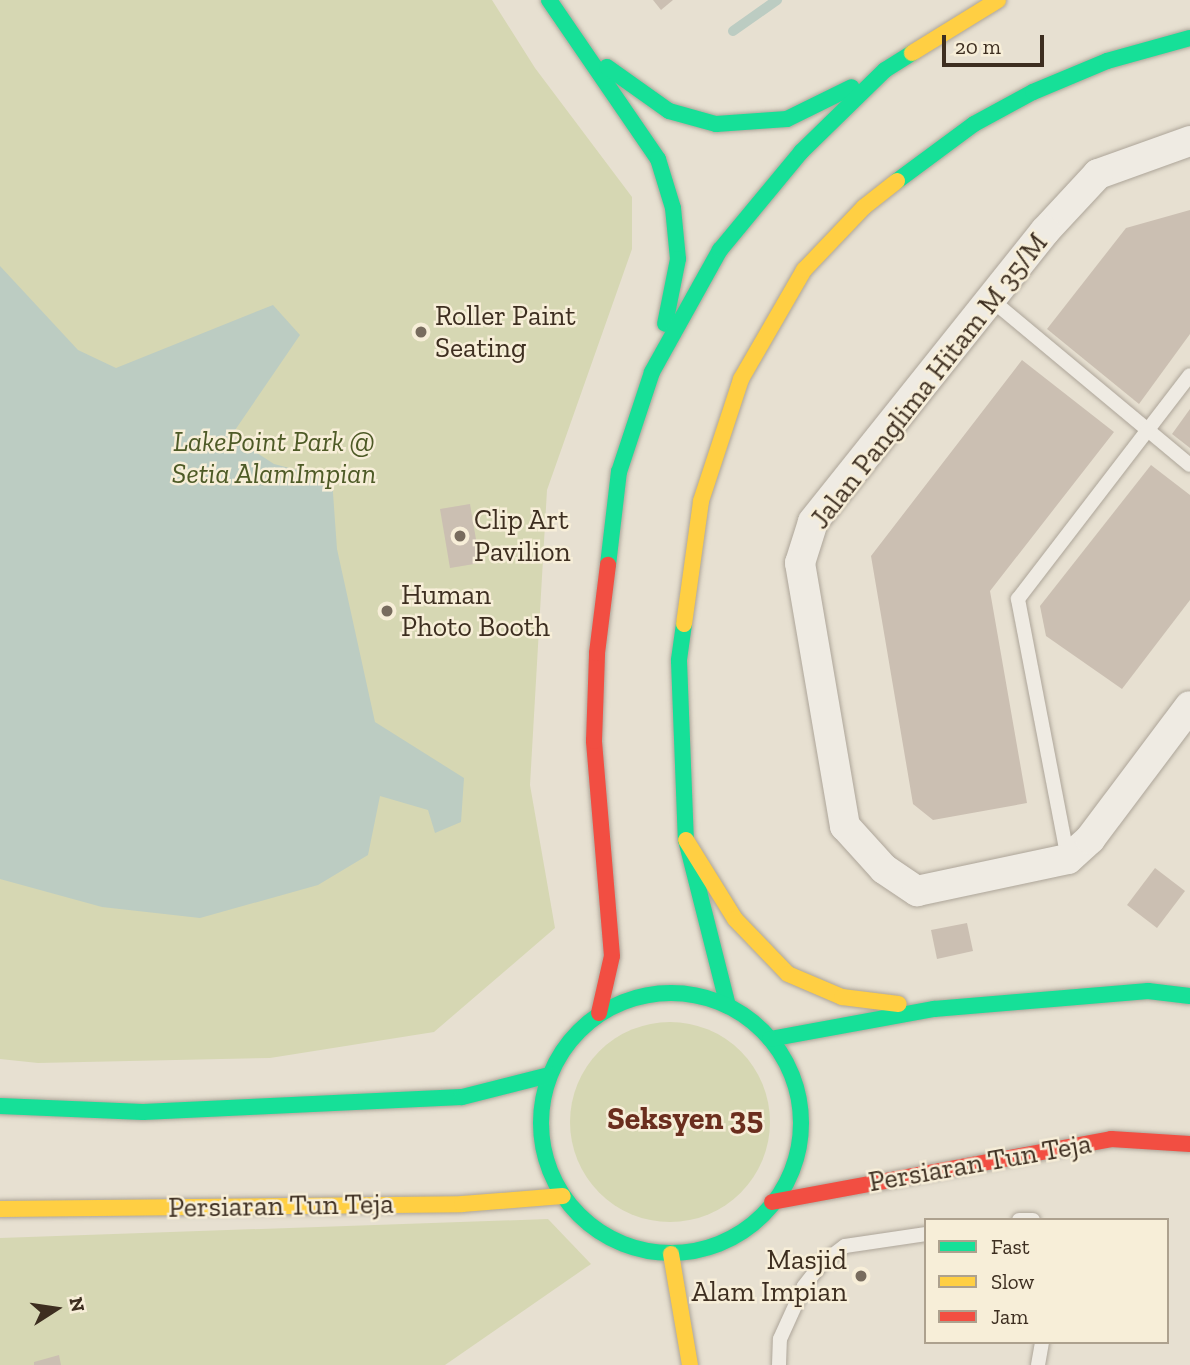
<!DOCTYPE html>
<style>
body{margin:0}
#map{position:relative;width:1190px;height:1365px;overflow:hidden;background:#e7e0d1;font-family:"Zilla Slab",serif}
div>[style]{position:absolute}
.green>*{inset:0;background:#d6d7b3}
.round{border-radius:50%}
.water>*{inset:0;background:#bcccc2}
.stream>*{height:10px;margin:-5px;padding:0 5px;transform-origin:5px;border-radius:5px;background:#bcccc2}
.building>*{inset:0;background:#cbbfb2}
.roads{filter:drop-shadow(0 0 2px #ada599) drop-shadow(0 0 2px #ada599)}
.lane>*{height:14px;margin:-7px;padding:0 7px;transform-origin:7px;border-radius:7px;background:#efebe3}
.street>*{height:30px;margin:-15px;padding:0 15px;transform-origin:15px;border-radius:15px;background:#efebe3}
.fast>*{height:16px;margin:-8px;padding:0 8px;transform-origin:8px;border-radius:8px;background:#16e098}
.fast>.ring{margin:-8px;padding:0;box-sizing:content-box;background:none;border:16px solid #16e098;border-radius:50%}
.slow>*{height:16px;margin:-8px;padding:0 8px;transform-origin:8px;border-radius:8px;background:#ffcf43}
.jam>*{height:16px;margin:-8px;padding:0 8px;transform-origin:8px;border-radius:8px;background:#f24e42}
.dots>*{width:19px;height:19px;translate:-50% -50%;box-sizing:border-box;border:4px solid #f7eed8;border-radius:50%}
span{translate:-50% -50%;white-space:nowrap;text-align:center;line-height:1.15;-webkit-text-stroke:5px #f7eed8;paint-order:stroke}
.poi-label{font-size:28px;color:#3d2e20}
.left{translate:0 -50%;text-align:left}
.right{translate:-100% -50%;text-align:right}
.street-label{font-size:28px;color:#3d2e20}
.park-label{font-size:28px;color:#4d5a26;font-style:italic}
.quarter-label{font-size:32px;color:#6b2e1e;font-weight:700}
.legend{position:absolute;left:924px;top:1218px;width:245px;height:126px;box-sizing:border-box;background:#f7eed8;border:2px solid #ada18e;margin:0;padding:9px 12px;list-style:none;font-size:21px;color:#3d2e20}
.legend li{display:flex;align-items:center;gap:14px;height:35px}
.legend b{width:35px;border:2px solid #ada18e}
.north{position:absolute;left:21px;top:1274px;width:70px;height:70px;-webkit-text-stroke:5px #f7eed8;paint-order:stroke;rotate:78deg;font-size:19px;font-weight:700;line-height:28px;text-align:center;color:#3d2e20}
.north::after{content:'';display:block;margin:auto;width:24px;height:32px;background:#3d2e20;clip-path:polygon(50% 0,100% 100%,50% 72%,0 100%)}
.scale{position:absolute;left:942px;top:35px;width:102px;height:32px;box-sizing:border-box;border:4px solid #3d2e20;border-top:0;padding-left:9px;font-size:21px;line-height:24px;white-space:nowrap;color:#3d2e20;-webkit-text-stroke:5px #f7eed8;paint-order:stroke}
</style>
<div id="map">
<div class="green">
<div style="clip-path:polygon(0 0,492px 0,535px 68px,632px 197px,632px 249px,547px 490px,530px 785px,555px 928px,434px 1032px,270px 1058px,38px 1063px,0 1059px)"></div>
<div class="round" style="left:570px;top:1022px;width:200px;height:200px"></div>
<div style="clip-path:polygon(548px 1219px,591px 1264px,445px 1365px,0 1365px,0 1238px)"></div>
</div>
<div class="water">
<div style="clip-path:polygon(0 266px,78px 350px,116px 368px,273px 305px,300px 335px,231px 436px,274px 464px,332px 479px,337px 549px,375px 722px,464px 778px,461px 822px,435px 833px,428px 810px,380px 796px,368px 855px,318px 885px,200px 918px,102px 907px,0 879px)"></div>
</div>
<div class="stream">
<div style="left:733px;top:31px;width:54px;rotate:-35.2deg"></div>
</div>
<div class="building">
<div style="clip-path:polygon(653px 0,673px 0,661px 10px)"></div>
<div style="clip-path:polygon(1190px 210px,1190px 334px,1139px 404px,1047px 329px,1126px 228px)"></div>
<div style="clip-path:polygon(1022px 360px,1114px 432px,990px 591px,1027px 803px,933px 820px,913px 804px,871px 556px)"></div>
<div style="clip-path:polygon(1190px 409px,1190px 448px,1172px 434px)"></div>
<div style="clip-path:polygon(1151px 465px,1190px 495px,1190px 600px,1122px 689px,1046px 636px,1040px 606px)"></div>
<div style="clip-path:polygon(470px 504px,480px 563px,450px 568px,440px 509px)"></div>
<div style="clip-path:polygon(1155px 868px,1185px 891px,1157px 928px,1127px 905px)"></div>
<div style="clip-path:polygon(967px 923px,973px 951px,937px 959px,931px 930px)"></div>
<div style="clip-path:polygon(59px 1355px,61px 1365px,34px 1365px,34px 1362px)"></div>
</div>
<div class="roads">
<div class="lane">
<div style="left:993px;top:301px;width:256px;rotate:39.8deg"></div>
<div style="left:1068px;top:859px;width:265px;rotate:-100.9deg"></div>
<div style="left:1018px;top:599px;width:282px;rotate:-52.5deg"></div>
<div style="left:1019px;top:1220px;width:14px"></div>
<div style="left:779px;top:1365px;width:26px;rotate:-88deg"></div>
<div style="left:780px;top:1339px;width:58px;rotate:-65.6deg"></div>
<div style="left:804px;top:1286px;width:28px;rotate:-52deg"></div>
<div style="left:821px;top:1264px;width:30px;rotate:-37deg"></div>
<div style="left:845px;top:1246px;width:82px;rotate:-8.4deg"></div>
<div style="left:1038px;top:1365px;width:23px;rotate:-80deg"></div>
</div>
<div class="street">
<div style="left:1190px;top:141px;width:98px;rotate:160.3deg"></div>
<div style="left:1098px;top:174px;width:78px;rotate:132.9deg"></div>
<div style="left:1045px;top:231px;width:372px;rotate:128.6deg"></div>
<div style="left:813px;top:522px;width:43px;rotate:107.6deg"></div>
<div style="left:800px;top:563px;width:267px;rotate:80.3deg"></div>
<div style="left:845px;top:826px;width:58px;rotate:47.8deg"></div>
<div style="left:884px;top:869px;width:40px;rotate:34deg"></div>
<div style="left:917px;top:891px;width:154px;rotate:-12deg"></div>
<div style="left:1068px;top:859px;width:30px;rotate:-42deg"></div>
<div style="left:1090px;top:839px;width:166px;rotate:-53.1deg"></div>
</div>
<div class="fast">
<div style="left:549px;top:0;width:193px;rotate:55.6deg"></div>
<div style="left:658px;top:159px;width:51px;rotate:73deg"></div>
<div style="left:673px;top:208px;width:51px;rotate:84.4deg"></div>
<div style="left:678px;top:259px;width:66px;rotate:101.3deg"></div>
<div style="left:607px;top:67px;width:76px;rotate:35.4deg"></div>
<div style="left:669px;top:111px;width:49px;rotate:15.5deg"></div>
<div style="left:716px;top:124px;width:71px;rotate:-4deg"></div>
<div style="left:787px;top:119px;width:72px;rotate:-26.2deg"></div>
<div style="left:897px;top:181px;width:96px;rotate:-36.5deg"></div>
<div style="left:974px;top:124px;width:67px;rotate:-28.5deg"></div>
<div style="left:1033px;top:92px;width:80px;rotate:-22.7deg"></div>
<div style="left:1107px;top:61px;width:86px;rotate:-15.5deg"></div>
<div style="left:608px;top:565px;width:94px;rotate:-83.3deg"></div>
<div style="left:619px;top:472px;width:105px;rotate:-71.7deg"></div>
<div style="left:652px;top:372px;width:140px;rotate:-60.9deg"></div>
<div style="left:720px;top:250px;width:127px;rotate:-50.4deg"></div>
<div style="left:801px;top:152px;width:117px;rotate:-44.3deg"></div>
<div style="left:885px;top:70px;width:32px;rotate:-32deg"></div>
<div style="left:684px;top:624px;width:37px;rotate:98deg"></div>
<div style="left:679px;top:661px;width:179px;rotate:87.8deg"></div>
<div style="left:686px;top:840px;width:171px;rotate:75.8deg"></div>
<div class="ring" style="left:541px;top:993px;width:244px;height:244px"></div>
<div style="left:770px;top:1039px;width:167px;rotate:-10.4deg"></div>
<div style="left:934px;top:1009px;width:215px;rotate:-4.8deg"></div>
<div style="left:1148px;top:991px;width:42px;rotate:6.8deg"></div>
<div style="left:0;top:1106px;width:143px;rotate:2.4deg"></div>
<div style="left:143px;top:1112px;width:319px;rotate:-2.7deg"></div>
<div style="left:462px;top:1097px;width:90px;rotate:-14.2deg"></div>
</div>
<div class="slow">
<div style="left:912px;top:53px;width:101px;rotate:-31.6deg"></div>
<div style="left:684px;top:624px;width:124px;rotate:-82.1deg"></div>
<div style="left:701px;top:501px;width:128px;rotate:-71.8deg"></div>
<div style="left:741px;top:379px;width:126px;rotate:-60deg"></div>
<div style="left:804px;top:270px;width:87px;rotate:-46.4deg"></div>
<div style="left:864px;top:207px;width:42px;rotate:-38.2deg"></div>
<div style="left:686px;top:840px;width:93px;rotate:58.2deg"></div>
<div style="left:735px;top:919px;width:76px;rotate:46.1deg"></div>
<div style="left:788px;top:974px;width:59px;rotate:23.1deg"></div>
<div style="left:842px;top:997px;width:57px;rotate:7deg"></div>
<div style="left:0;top:1209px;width:462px;rotate:-0.6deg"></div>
<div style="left:462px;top:1204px;width:101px;rotate:-4.5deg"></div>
<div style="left:671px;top:1254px;width:113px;rotate:80.3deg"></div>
</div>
<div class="jam">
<div style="left:599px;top:1013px;width:58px;rotate:-77.2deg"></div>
<div style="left:612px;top:956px;width:216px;rotate:-94.8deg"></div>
<div style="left:594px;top:741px;width:88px;rotate:-88deg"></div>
<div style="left:597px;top:653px;width:89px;rotate:-82.9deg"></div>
<div style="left:772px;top:1202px;width:345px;rotate:-10.5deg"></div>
<div style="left:1111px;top:1139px;width:79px;rotate:3.6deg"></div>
</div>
</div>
<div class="dots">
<div style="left:421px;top:332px;background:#786c5e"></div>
<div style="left:460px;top:536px;background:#786c5e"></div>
<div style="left:387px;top:611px;background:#786c5e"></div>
<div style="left:861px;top:1276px;background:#786c5e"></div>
</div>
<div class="poi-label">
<span class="left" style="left:435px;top:332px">Roller Paint<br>Seating</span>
<span class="left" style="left:474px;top:536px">Clip Art<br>Pavilion</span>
<span class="left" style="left:401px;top:611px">Human<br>Photo Booth</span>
<span class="right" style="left:847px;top:1276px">Masjid<br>Alam Impian</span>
</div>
<div class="street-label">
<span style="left:929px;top:381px;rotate:-52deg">Jalan Panglima Hitam M 35/M</span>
<span style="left:980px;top:1163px;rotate:-10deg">Persiaran Tun Teja</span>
<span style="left:281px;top:1206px;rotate:-1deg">Persiaran Tun Teja</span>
</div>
<div class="park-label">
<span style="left:274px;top:458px">LakePoint Park @<br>Setia AlamImpian</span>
</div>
<div class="quarter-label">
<span style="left:685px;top:1118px">Seksyen 35</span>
</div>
<ul class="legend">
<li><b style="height:9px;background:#16e098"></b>Fast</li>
<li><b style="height:9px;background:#ffcf43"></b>Slow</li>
<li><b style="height:9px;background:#f24e42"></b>Jam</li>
</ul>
<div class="north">N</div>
<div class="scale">20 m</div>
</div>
